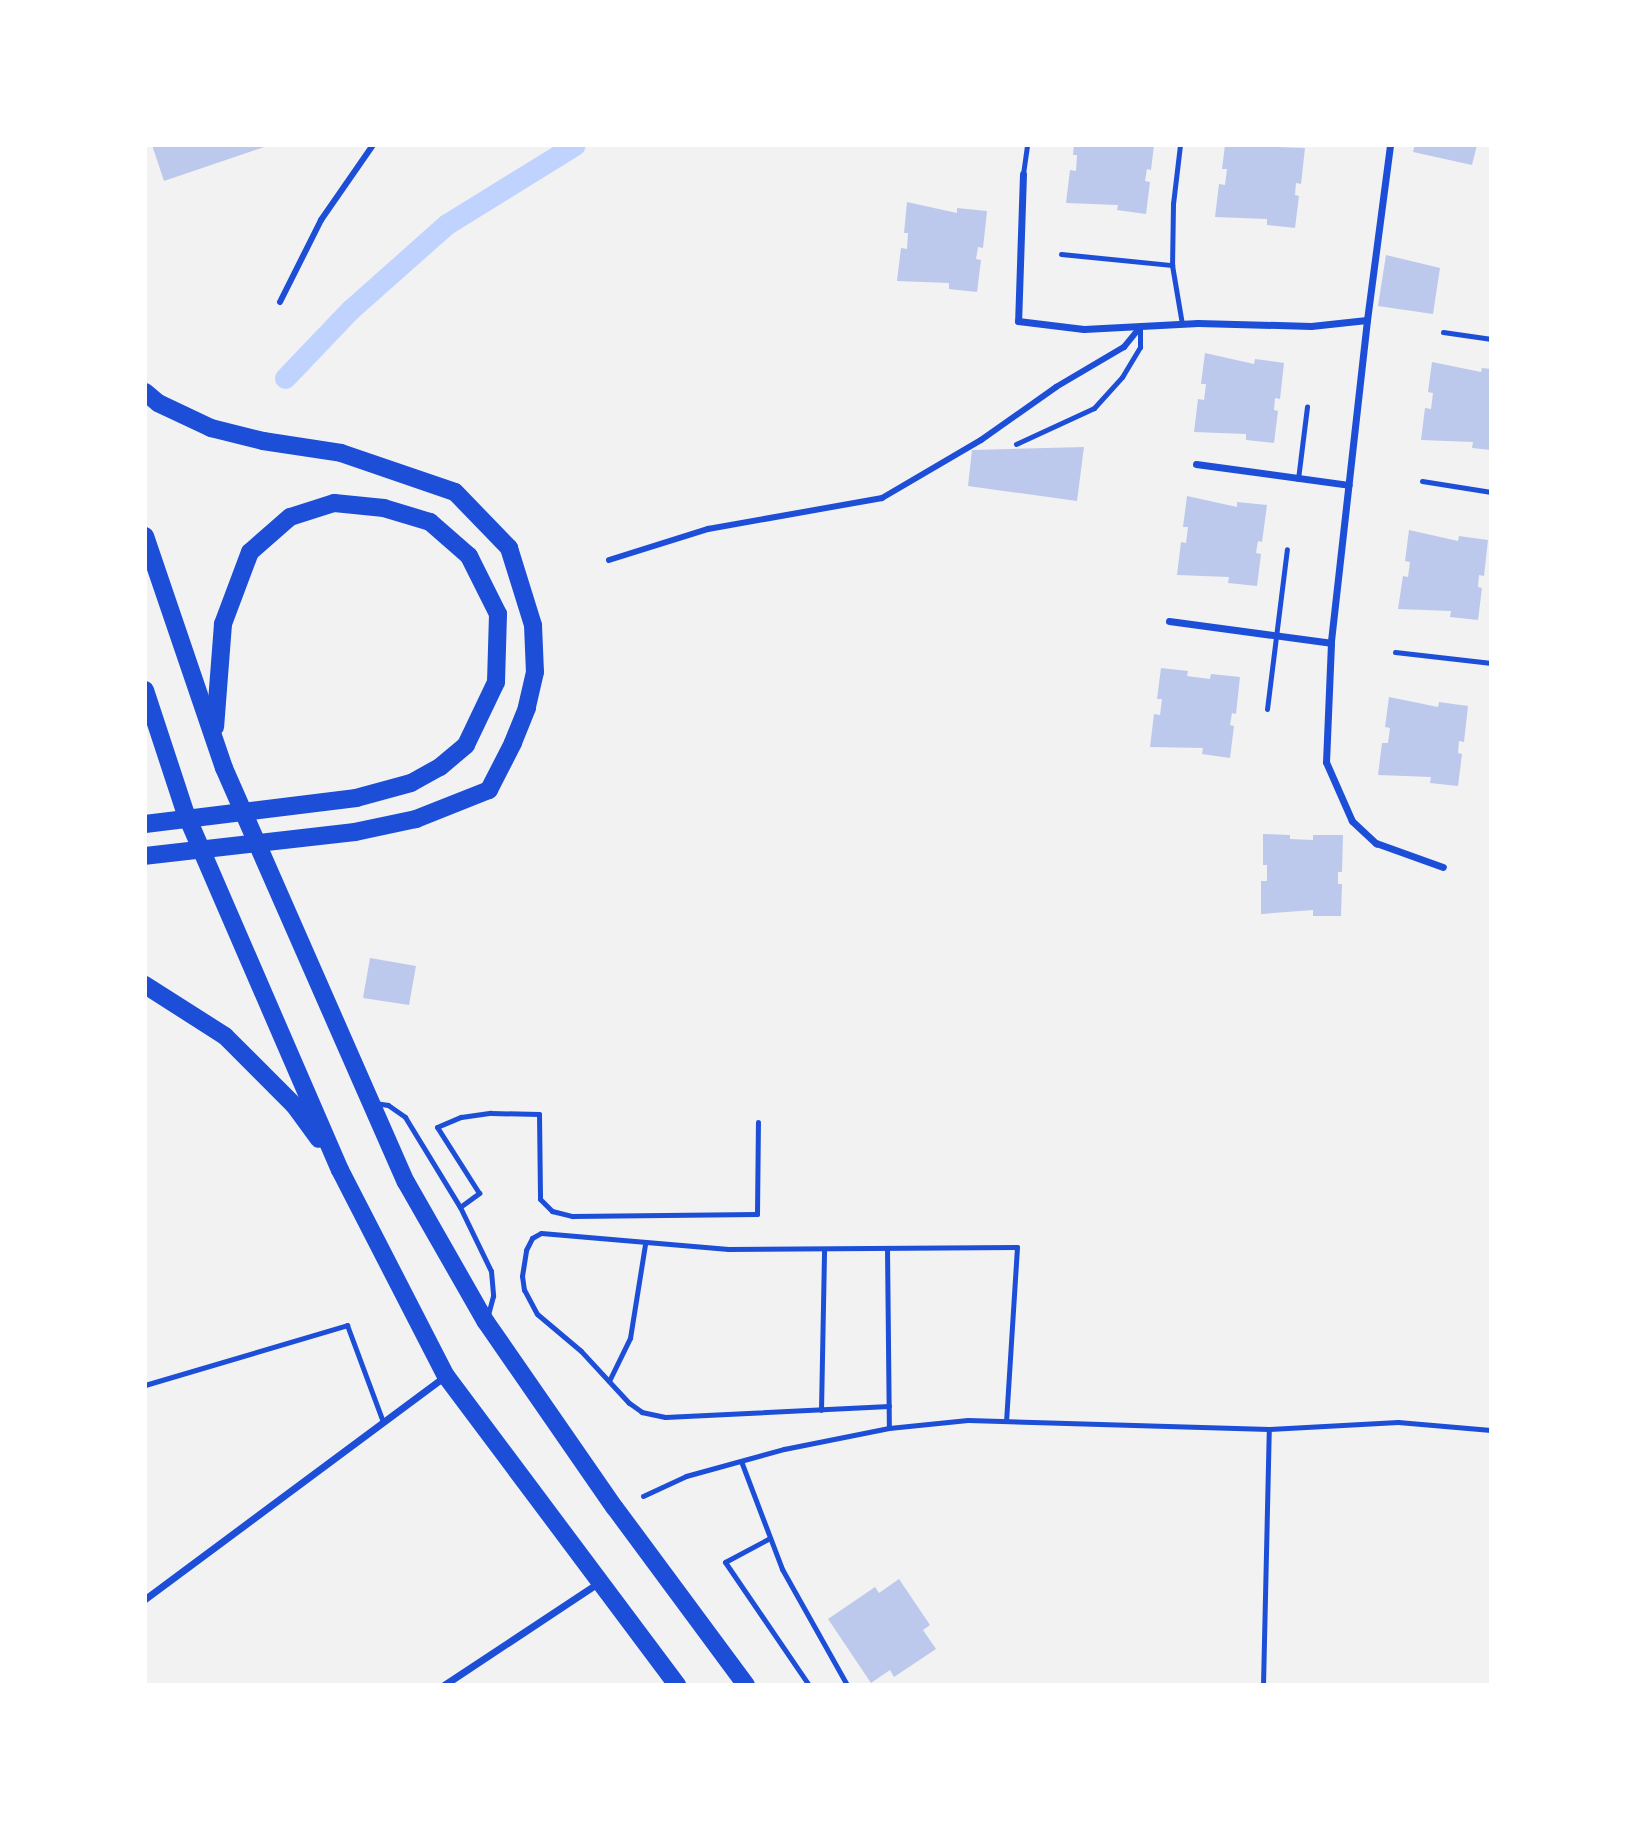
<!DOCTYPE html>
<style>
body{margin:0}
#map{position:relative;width:1636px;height:1830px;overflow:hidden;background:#f2f2f2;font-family:Helvetica,sans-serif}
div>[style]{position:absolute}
.canal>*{height:21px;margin:-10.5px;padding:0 10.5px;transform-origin:10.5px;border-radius:10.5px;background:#bfd3fe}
.building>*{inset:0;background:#bdc9ec}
.service>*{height:5px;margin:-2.5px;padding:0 2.5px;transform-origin:2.5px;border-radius:2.5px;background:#1d4ed8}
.pedestrian>*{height:6px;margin:-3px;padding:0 3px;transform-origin:3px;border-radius:3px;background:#1d4ed8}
.minor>*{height:7px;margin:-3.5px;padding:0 3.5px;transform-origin:3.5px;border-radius:3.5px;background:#1d4ed8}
.trunk>*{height:18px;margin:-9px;padding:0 9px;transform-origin:9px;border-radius:9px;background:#1d4ed8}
span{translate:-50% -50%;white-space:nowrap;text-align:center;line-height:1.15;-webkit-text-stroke:7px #fff;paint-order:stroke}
.frame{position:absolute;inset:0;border:147px solid #fff;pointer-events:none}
</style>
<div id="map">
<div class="canal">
<div style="left:285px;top:378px;width:94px;rotate:-46.3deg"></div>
<div style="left:350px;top:310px;width:130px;rotate:-41.6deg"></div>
<div style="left:447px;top:224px;width:150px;rotate:-31.7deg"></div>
</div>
<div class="building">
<div style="clip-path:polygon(152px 145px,267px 145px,267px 146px,164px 181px)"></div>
<div style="clip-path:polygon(1074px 145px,1154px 145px,1151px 170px,1147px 169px,1145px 181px,1150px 182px,1146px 214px,1117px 210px,1118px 205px,1066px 203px,1070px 170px,1076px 171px,1077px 155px,1073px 155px)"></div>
<div style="clip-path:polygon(1225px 145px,1305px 148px,1301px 184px,1296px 183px,1295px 195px,1299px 196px,1295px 228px,1267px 225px,1267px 219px,1215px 217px,1219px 184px,1225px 185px,1227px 169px,1222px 169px)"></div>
<div style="clip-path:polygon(1415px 145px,1477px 145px,1472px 165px,1413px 152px)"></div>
<div style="clip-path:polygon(907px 202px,957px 213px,957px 208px,987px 211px,983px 248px,978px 247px,976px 259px,981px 260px,977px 292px,949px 289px,949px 283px,897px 281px,901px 248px,907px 249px,908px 233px,904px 233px)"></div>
<div style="clip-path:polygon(1386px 255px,1440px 268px,1433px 314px,1378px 306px)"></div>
<div style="clip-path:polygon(1205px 353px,1254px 364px,1255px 359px,1284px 363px,1280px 399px,1275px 398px,1274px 410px,1278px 411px,1274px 443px,1246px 440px,1246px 434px,1194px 432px,1198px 399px,1204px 400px,1206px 384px,1201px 384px)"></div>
<div style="clip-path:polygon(1432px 362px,1481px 372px,1482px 368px,1491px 369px,1491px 450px,1472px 448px,1473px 442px,1421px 440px,1425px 408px,1431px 409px,1433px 393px,1428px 392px)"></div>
<div style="clip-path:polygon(1084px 447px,1077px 501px,968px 486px,972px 450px)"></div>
<div style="clip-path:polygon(1187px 496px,1237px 507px,1237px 502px,1267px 505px,1262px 542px,1258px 541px,1256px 553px,1261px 554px,1257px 586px,1228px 583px,1229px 577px,1177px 575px,1181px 542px,1186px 543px,1188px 527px,1183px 527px)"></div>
<div style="clip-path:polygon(1409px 530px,1458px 541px,1459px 536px,1488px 540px,1484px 576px,1479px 575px,1478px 587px,1482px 588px,1478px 620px,1450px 617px,1451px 611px,1398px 609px,1403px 576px,1408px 577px,1410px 562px,1405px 561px)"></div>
<div style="clip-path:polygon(1161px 668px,1188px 671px,1187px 676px,1210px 679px,1211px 674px,1240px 677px,1236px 714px,1232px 713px,1230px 725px,1234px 726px,1230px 758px,1202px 754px,1203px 748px,1150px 747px,1154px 714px,1160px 715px,1162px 699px,1157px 699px)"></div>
<div style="clip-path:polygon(1389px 697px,1438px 707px,1439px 702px,1468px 706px,1464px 742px,1459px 741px,1458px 753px,1462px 754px,1458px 786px,1430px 783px,1431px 777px,1378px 775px,1382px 743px,1388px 743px,1390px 728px,1385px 727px)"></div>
<div style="clip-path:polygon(1263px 834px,1290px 835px,1290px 839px,1313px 840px,1313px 835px,1343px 835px,1342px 872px,1338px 872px,1338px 884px,1342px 884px,1341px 916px,1313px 916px,1313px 910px,1261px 914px,1261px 881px,1267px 881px,1267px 865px,1263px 865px)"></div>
<div style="clip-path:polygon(370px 958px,416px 966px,409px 1005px,363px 998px)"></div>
<div style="clip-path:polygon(899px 1579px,930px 1625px,923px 1630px,936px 1649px,894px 1677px,890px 1670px,871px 1683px,828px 1619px,875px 1587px,879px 1593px)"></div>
</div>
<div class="service">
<div style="left:1180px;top:145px;width:59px;rotate:96.8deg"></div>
<div style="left:1173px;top:204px;width:61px;rotate:90.9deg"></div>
<div style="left:1172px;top:265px;width:60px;rotate:80.4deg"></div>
<div style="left:1023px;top:174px;width:29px;rotate:-82deg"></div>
<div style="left:1061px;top:254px;width:112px;rotate:5.7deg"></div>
<div style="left:1443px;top:332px;width:49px;rotate:8.3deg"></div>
<div style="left:1016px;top:444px;width:86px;rotate:-24.8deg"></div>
<div style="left:1094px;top:408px;width:42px;rotate:-47.9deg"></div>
<div style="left:1122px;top:377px;width:35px;rotate:-59deg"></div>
<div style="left:1140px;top:347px;width:20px;rotate:-90deg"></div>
<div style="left:1298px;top:479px;width:73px;rotate:-82.9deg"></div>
<div style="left:1422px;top:481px;width:70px;rotate:9.1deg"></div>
<div style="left:1395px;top:652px;width:97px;rotate:6.5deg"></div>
<div style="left:1267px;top:709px;width:161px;rotate:-82.9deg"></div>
<div style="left:375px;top:1103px;width:13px;rotate:9deg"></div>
<div style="left:388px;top:1105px;width:21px;rotate:35deg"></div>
<div style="left:405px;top:1117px;width:105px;rotate:58.6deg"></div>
<div style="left:460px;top:1207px;width:71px;rotate:64.2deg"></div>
<div style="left:491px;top:1271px;width:25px;rotate:85deg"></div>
<div style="left:493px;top:1296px;width:20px;rotate:105deg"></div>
<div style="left:460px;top:1207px;width:24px;rotate:-36deg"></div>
<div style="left:479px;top:1193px;width:78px;rotate:-122.5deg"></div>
<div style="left:437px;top:1127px;width:26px;rotate:-23deg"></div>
<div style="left:461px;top:1117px;width:30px;rotate:-8deg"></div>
<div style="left:491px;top:1113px;width:48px;rotate:1.2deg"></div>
<div style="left:539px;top:1114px;width:85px;rotate:89.3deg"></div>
<div style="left:540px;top:1199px;width:17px;rotate:45deg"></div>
<div style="left:552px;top:1211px;width:21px;rotate:14deg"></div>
<div style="left:572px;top:1216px;width:185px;rotate:-0.6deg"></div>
<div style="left:757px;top:1214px;width:92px;rotate:-89.4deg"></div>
<div style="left:887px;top:1248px;width:180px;rotate:89.4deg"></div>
<div style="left:609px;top:1381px;width:48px;rotate:-64deg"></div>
<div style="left:630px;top:1338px;width:95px;rotate:-80.9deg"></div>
<div style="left:145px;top:1385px;width:211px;rotate:-16.5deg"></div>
<div style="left:347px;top:1325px;width:103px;rotate:69.6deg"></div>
<div style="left:889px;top:1406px;width:224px;rotate:177.2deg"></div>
<div style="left:665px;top:1417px;width:24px;rotate:-168deg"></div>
<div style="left:642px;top:1412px;width:16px;rotate:-145deg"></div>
<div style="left:629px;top:1403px;width:71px;rotate:-132.7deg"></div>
<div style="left:581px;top:1351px;width:57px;rotate:-139.9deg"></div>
<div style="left:537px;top:1314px;width:27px;rotate:-118deg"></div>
<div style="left:524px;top:1290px;width:14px;rotate:-98deg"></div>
<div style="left:522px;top:1276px;width:26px;rotate:-81deg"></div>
<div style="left:526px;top:1250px;width:13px;rotate:-63deg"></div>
<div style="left:532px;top:1238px;width:10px;rotate:-29deg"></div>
<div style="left:541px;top:1233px;width:188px;rotate:4.9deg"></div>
<div style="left:728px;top:1249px;width:289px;rotate:-0.4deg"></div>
<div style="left:1017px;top:1247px;width:174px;rotate:93.6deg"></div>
<div style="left:821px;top:1410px;width:160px;rotate:-88.9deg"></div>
<div style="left:741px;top:1461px;width:116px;rotate:69.2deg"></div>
<div style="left:782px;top:1569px;width:133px;rotate:60.7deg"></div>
<div style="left:643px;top:1496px;width:47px;rotate:-24.9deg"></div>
<div style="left:686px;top:1476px;width:102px;rotate:-15.4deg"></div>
<div style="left:784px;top:1449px;width:107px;rotate:-11.3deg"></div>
<div style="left:889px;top:1428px;width:79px;rotate:-5.8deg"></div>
<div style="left:968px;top:1420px;width:301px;rotate:1.7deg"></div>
<div style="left:1269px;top:1429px;width:129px;rotate:-3.1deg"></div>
<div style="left:1398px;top:1422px;width:93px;rotate:4.9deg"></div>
<div style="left:770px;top:1538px;width:51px;rotate:151.9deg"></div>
<div style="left:725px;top:1562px;width:149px;rotate:55.7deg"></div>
<div style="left:1263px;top:1685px;width:256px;rotate:-88.7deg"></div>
</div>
<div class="pedestrian">
<div style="left:280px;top:302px;width:92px;rotate:-63.4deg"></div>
<div style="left:321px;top:220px;width:91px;rotate:-55.3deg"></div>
<div style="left:609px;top:560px;width:104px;rotate:-17.4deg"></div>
<div style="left:708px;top:529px;width:177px;rotate:-10.1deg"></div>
<div style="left:882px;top:498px;width:115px;rotate:-30.4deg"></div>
<div style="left:981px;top:440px;width:92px;rotate:-35.2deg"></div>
<div style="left:1056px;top:387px;width:79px;rotate:-30.5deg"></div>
<div style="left:1124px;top:347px;width:26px;rotate:-51deg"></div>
</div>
<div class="minor">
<div style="left:1023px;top:174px;width:147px;rotate:91.9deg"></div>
<div style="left:1018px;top:321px;width:66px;rotate:6.9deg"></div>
<div style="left:1084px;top:329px;width:114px;rotate:-3deg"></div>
<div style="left:1198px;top:323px;width:113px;rotate:1.5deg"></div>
<div style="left:1311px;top:326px;width:56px;rotate:-6.1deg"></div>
<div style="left:1367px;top:320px;width:177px;rotate:-82.5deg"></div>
<div style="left:1367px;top:320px;width:325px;rotate:96.4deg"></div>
<div style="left:1331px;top:643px;width:119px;rotate:92.4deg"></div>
<div style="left:1326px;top:762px;width:64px;rotate:66.2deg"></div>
<div style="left:1352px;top:821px;width:33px;rotate:43deg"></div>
<div style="left:1376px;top:843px;width:71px;rotate:19.7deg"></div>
<div style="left:1196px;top:464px;width:154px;rotate:7.8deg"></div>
<div style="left:1169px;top:621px;width:163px;rotate:7.7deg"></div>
<div style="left:145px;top:1599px;width:374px;rotate:-36.6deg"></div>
<div style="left:444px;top:1685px;width:185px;rotate:-33.5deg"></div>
</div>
<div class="trunk">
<div style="left:145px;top:392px;width:17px;rotate:40deg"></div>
<div style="left:158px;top:403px;width:59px;rotate:25.3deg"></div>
<div style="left:211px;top:428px;width:54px;rotate:14deg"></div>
<div style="left:263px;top:441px;width:79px;rotate:8.7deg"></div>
<div style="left:341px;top:453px;width:120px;rotate:18.9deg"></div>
<div style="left:455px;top:492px;width:78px;rotate:46deg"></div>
<div style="left:509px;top:548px;width:81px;rotate:72.7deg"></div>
<div style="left:533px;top:625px;width:47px;rotate:87.6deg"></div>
<div style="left:535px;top:672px;width:37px;rotate:103deg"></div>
<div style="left:527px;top:708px;width:38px;rotate:112deg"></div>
<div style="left:513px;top:743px;width:53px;rotate:117.1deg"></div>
<div style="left:489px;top:790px;width:79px;rotate:158.3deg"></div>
<div style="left:416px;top:819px;width:62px;rotate:168deg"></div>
<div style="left:355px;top:832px;width:211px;rotate:173.5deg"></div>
<div style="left:145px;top:536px;width:245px;rotate:71.2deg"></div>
<div style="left:224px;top:768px;width:452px;rotate:66.3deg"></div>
<div style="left:406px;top:1182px;width:161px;rotate:60.3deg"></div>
<div style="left:486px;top:1322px;width:226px;rotate:55.3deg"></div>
<div style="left:615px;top:1508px;width:220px;rotate:53.5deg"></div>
<div style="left:145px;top:690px;width:128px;rotate:71.8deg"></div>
<div style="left:185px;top:812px;width:390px;rotate:66.6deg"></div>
<div style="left:340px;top:1170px;width:232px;rotate:62.8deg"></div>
<div style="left:446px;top:1376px;width:386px;rotate:53.2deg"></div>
<div style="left:145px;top:824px;width:213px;rotate:-7deg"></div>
<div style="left:356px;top:798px;width:57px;rotate:-15.3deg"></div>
<div style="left:411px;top:783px;width:33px;rotate:-29deg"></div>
<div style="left:440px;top:767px;width:34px;rotate:-40deg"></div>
<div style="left:466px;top:745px;width:70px;rotate:-64.5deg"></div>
<div style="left:496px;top:682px;width:68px;rotate:-88.3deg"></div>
<div style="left:498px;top:614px;width:65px;rotate:-116.6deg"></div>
<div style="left:469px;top:556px;width:52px;rotate:-138.9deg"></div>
<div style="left:430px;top:522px;width:48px;rotate:-163.1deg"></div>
<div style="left:384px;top:508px;width:50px;rotate:-174.3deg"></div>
<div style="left:334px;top:503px;width:46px;rotate:162.3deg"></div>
<div style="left:290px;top:517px;width:53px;rotate:138.8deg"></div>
<div style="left:250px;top:552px;width:77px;rotate:110.6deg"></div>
<div style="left:223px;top:624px;width:103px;rotate:94.4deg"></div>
<div style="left:145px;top:985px;width:95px;rotate:32.5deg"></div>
<div style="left:225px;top:1036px;width:98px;rotate:45deg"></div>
<div style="left:294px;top:1105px;width:42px;rotate:53.7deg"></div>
</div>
<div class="frame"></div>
</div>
